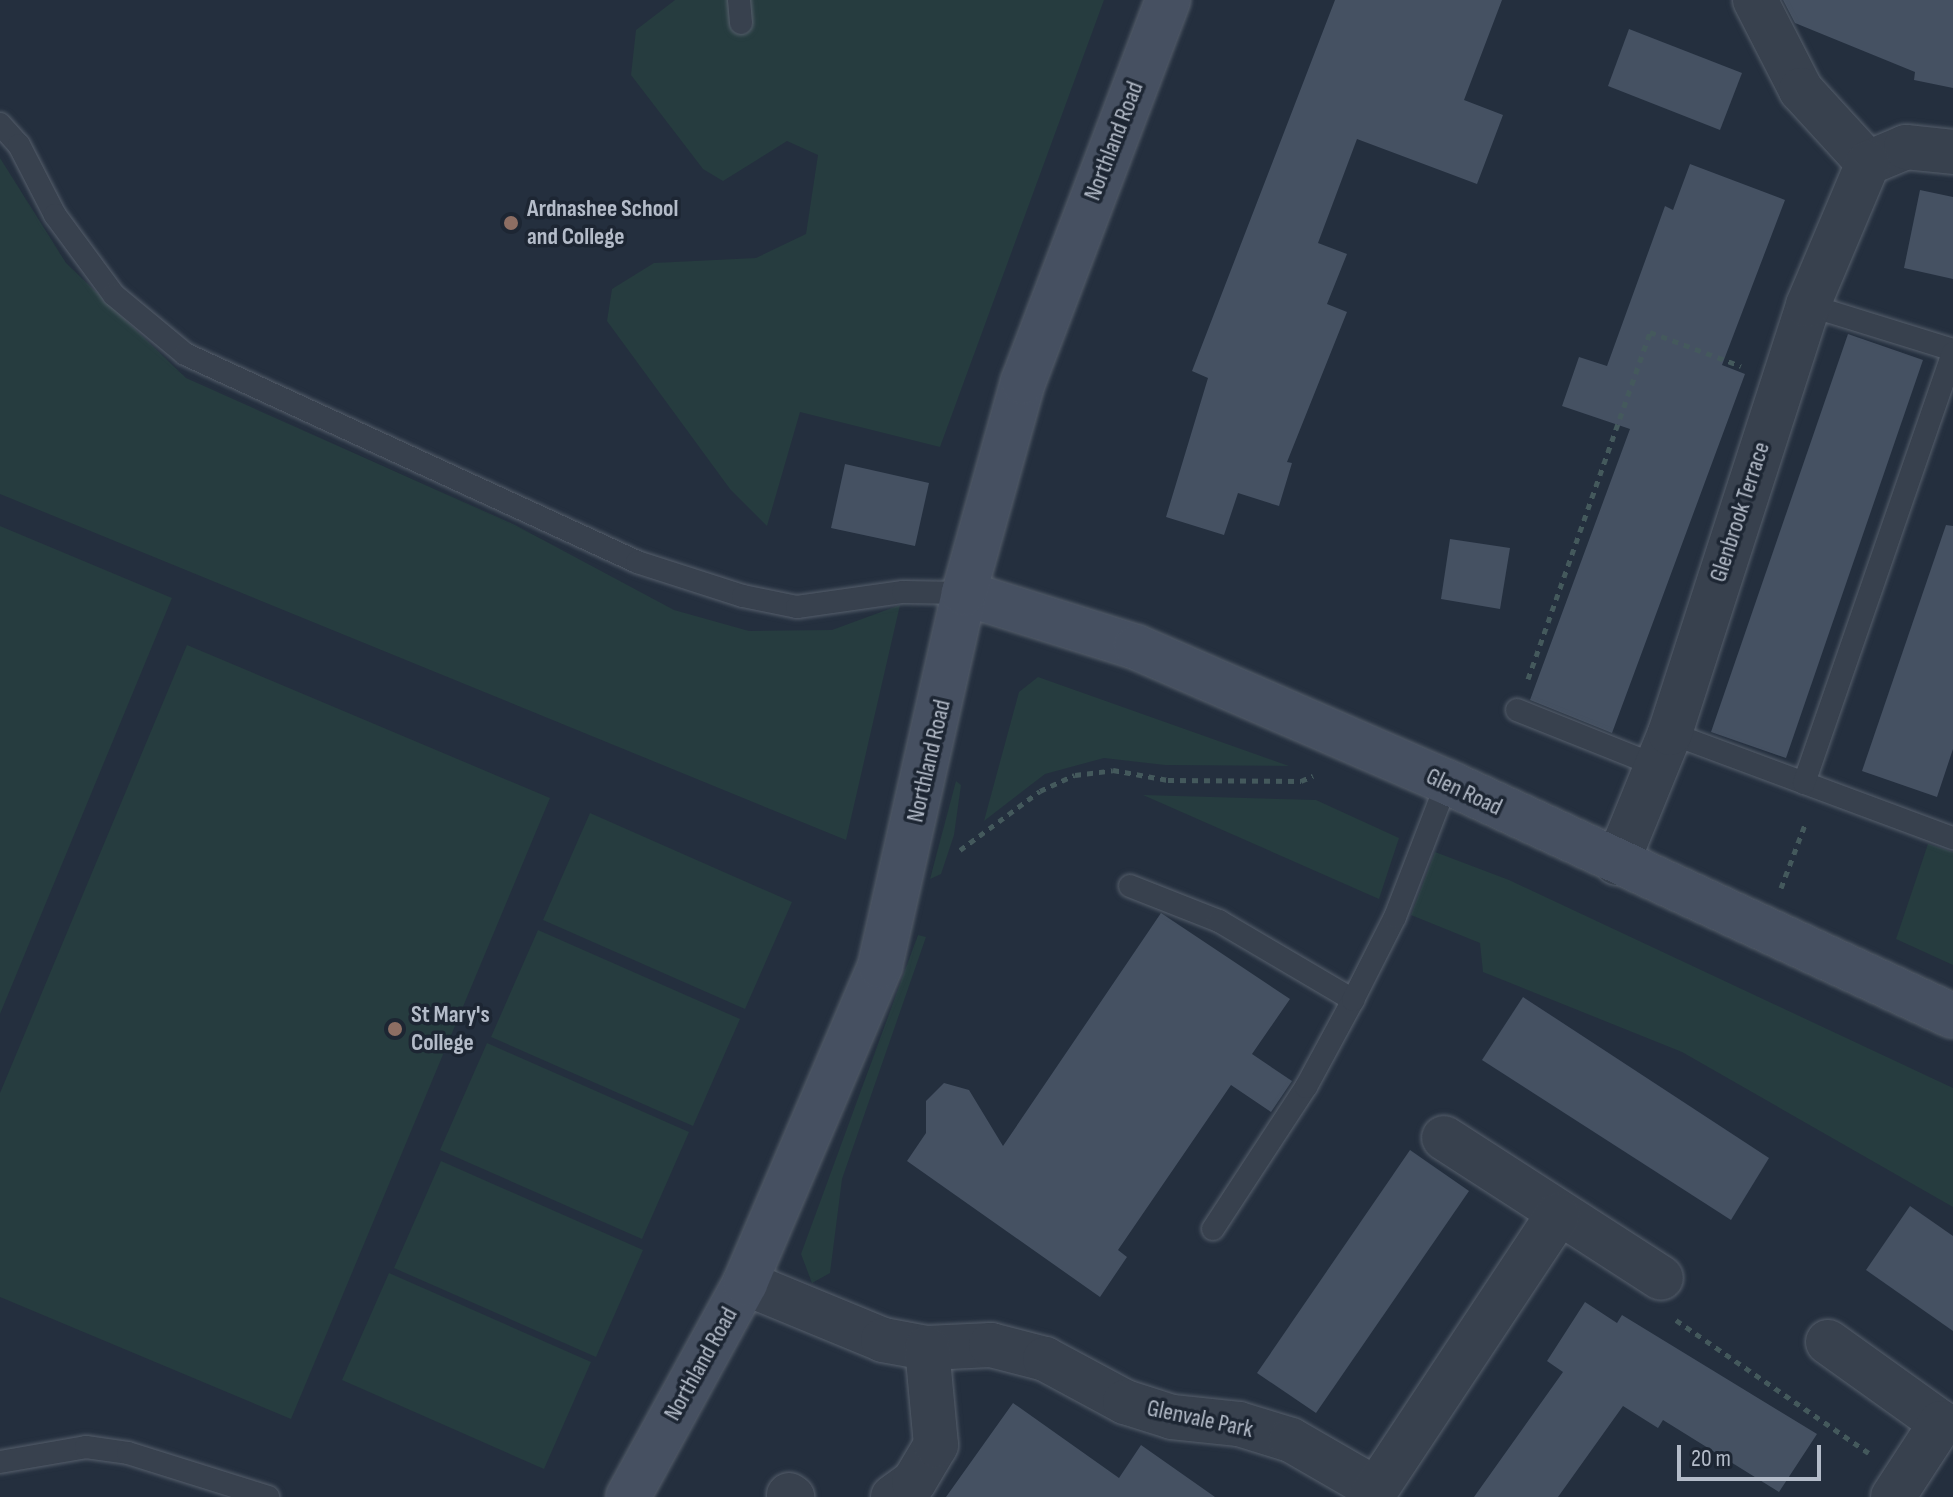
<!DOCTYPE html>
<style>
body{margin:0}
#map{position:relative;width:1953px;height:1497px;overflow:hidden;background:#242f3e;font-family:"Sofia Sans Condensed",sans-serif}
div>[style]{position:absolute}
.green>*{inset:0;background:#263c3f}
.building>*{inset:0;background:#455162}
.path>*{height:5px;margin-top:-2.5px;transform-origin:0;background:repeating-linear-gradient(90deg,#44595c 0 6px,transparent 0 12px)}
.roads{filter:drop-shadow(0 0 2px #565f6c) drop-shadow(0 0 2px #565f6c)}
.lane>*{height:22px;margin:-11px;padding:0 11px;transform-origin:11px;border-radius:11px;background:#38414e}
.street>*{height:44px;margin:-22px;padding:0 22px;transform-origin:22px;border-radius:22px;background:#38414e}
.secondary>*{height:44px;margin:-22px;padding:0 22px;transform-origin:22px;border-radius:22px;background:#465061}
.dots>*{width:22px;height:22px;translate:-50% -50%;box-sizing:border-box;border:4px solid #1d2633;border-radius:50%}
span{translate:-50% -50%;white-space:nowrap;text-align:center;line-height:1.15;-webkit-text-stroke:7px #1d2633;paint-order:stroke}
.street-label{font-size:24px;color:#b4bcc9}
.poi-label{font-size:24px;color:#b4bcc9;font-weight:700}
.left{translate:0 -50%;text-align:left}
.scale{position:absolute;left:1677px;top:1445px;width:144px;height:36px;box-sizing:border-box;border:4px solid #b4bcc9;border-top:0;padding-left:10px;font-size:24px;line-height:28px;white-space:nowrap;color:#b4bcc9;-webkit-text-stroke:6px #1d2633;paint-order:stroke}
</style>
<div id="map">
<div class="green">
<div style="clip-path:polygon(675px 0,1104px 0,940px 447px,800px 412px,767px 526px,730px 489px,607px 321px,612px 289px,654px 263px,756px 258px,806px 234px,818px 155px,787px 141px,723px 181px,703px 169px,631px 75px,636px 30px)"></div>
<div style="clip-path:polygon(0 158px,66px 263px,186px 378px,515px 525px,674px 610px,749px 631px,832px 630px,900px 605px,846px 840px,0 494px)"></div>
<div style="clip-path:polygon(0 526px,172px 598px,0 1014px)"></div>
<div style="clip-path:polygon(187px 645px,550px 798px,291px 1419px,0 1297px,0 1093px)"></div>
<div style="clip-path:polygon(1038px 677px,1289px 766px,1165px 765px,1104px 758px,1045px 774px,984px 821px,1019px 692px)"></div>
<div style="clip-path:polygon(956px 781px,961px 785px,954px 835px,941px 874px,930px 879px)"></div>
<div style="clip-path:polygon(1143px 795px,1316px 800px,1399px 838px,1379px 899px)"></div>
<div style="clip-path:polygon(590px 813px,792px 902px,745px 1009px,543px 920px)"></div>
<div style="clip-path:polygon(1928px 844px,1953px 852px,1953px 965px,1896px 939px)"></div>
<div style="clip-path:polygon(1435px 852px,1509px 880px,1953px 1088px,1953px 1207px,1682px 1052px,1483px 972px,1480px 943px,1411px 915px)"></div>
<div style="clip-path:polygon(538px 930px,740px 1019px,693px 1126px,491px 1037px)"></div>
<div style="clip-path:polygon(918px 935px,926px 937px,842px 1179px,830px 1273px,812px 1283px,801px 1254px)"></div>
<div style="clip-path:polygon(487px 1043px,689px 1132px,642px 1239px,440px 1150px)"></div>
<div style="clip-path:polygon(441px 1161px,643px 1250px,596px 1357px,394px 1268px)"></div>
<div style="clip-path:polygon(389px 1273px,591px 1362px,544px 1469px,342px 1380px)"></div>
</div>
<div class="building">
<div style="clip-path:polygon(1335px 0,1502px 0,1464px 100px,1503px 115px,1477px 184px,1357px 139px,1318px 243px,1347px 254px,1327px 304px,1347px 312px,1287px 462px,1292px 463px,1279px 506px,1238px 493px,1224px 535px,1166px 517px,1208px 378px,1192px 371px)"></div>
<div style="clip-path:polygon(1783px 0,1953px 0,1953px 88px,1914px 80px,1915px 72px,1795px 23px)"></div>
<div style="clip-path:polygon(1629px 29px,1742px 73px,1720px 130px,1608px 86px)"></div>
<div style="clip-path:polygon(1690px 164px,1785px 200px,1722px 365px,1745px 374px,1612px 733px,1530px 700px,1630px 429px,1562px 406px,1579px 357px,1607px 366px,1665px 206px,1673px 210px)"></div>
<div style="clip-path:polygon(1920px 190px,1953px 197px,1953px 279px,1904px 268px)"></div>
<div style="clip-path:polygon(1848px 334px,1923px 360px,1786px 758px,1711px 732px)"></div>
<div style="clip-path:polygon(845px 464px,929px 483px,915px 546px,831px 528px)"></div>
<div style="clip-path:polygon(1946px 525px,1953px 526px,1953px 749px,1937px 797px,1862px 771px)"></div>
<div style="clip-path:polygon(1450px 539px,1510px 548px,1500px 609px,1441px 599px)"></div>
<div style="clip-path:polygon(1161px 913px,1290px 999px,1252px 1054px,1292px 1081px,1271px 1112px,1231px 1085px,1118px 1250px,1127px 1257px,1100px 1297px,907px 1161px,926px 1133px,926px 1101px,944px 1083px,969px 1090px,1003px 1146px)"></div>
<div style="clip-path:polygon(1523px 997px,1769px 1158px,1731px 1220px,1482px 1060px)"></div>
<div style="clip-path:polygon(1410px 1150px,1469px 1191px,1316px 1413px,1257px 1373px)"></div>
<div style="clip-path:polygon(1910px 1206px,1953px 1236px,1953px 1331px,1866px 1270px)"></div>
<div style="clip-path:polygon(1585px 1302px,1617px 1323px,1622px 1315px,1817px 1434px,1779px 1492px,1663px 1420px,1658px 1428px,1623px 1406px,1558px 1497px,1474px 1497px,1563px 1372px,1547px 1361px)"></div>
<div style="clip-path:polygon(1013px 1403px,1119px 1478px,1141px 1445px,1215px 1497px,946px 1497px)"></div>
</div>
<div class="path">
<div style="left:1528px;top:679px;width:368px;rotate:-70.6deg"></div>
<div style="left:1650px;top:332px;width:97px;rotate:20.5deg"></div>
<div style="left:960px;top:850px;width:99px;rotate:-36.4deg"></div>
<div style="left:1040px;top:791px;width:38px;rotate:-25deg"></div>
<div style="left:1075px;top:775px;width:38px;rotate:-7deg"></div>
<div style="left:1113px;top:770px;width:56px;rotate:10.3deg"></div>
<div style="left:1168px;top:780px;width:133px;rotate:0.4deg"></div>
<div style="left:1301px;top:781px;width:13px;rotate:-23deg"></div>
<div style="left:1781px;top:888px;width:71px;rotate:-69.3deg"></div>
<div style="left:1676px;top:1320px;width:234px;rotate:34.6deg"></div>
</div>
<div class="roads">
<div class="lane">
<div style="left:739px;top:0;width:23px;rotate:85deg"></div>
<div style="left:0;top:124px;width:28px;rotate:48deg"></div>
<div style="left:19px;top:145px;width:79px;rotate:62.8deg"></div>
<div style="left:55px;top:215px;width:99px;rotate:53.6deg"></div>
<div style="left:114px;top:295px;width:92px;rotate:39.7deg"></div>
<div style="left:185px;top:354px;width:498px;rotate:24.7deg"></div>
<div style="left:637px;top:562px;width:111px;rotate:17.8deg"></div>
<div style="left:743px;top:596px;width:55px;rotate:11.5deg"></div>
<div style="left:797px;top:607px;width:107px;rotate:-8.1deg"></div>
<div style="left:903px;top:592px;width:61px;rotate:0.9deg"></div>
<div style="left:1808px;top:305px;width:152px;rotate:17.2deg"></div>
<div style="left:1517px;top:710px;width:151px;rotate:21.8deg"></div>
<div style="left:1670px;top:733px;width:302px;rotate:20.4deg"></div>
<div style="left:1804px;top:783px;width:455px;rotate:-70.9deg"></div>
<div style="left:1130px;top:886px;width:96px;rotate:21.5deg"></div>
<div style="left:1219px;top:921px;width:156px;rotate:30.5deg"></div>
<div style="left:1213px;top:1229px;width:170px;rotate:-56.8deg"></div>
<div style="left:1306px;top:1087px;width:99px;rotate:-61.6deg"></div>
<div style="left:1353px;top:1000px;width:93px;rotate:-63.2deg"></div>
<div style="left:1395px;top:917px;width:145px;rotate:-68.9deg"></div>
<div style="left:0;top:1462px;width:87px;rotate:-9.9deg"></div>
<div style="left:86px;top:1447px;width:42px;rotate:8.1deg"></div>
<div style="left:128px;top:1453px;width:147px;rotate:17.4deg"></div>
</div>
<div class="street">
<div style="left:1755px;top:0;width:101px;rotate:62.9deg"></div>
<div style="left:1801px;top:90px;width:99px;rotate:47.5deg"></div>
<div style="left:1868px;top:163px;width:41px;rotate:-22.8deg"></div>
<div style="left:1906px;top:147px;width:47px;rotate:6.1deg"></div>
<div style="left:1617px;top:863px;width:140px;rotate:-67.8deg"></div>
<div style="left:1670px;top:733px;width:450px;rotate:-72.1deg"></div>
<div style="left:1808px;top:305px;width:154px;rotate:-67.1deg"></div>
<div style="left:1444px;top:1138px;width:258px;rotate:32.8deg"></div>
<div style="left:745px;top:1283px;width:149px;rotate:22.4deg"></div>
<div style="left:883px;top:1340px;width:45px;rotate:10.3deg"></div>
<div style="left:927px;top:1348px;width:64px;rotate:-2.7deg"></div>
<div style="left:991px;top:1345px;width:56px;rotate:14.5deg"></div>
<div style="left:1045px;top:1359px;width:91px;rotate:28.3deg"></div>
<div style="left:1125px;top:1402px;width:49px;rotate:17.7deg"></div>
<div style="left:1172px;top:1417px;width:67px;rotate:6deg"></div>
<div style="left:1239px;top:1424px;width:54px;rotate:17.1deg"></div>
<div style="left:1291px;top:1440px;width:98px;rotate:30deg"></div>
<div style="left:1828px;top:1342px;width:139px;rotate:35.6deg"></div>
<div style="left:1941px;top:1423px;width:88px;rotate:123deg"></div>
<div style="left:789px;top:1495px;width:4px;rotate:34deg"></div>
<div style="left:893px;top:1497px;width:26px;rotate:-36deg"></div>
<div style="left:914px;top:1482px;width:43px;rotate:-59.3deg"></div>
<div style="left:936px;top:1445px;width:97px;rotate:-95.3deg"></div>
<div style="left:1371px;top:1497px;width:338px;rotate:-56.5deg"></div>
</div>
<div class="secondary">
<div style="left:964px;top:593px;width:180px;rotate:17.4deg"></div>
<div style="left:1136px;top:647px;width:339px;rotate:23.5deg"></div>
<div style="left:1447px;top:782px;width:557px;rotate:24.82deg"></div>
<div style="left:628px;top:1497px;width:244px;rotate:-61.3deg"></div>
<div style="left:745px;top:1283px;width:345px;rotate:-66.9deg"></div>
<div style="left:880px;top:966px;width:382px;rotate:-77.3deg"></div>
<div style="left:964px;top:593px;width:219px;rotate:-74.4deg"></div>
<div style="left:1023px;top:382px;width:409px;rotate:-69.2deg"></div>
</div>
</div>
<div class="dots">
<div style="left:511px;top:223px;background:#8d6e63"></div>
<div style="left:395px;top:1029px;background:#8d6e63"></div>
</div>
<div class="street-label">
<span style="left:1114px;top:141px;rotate:-69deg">Northland Road</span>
<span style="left:1740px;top:512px;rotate:-72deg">Glenbrook Terrace</span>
<span style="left:929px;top:761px;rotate:-77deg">Northland Road</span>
<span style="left:1464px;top:792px;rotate:25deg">Glen Road</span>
<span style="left:701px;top:1364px;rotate:-61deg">Northland Road</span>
<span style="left:1200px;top:1419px;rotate:12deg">Glenvale Park</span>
</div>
<div class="poi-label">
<span class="left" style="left:527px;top:223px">Ardnashee School<br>and College</span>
<span class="left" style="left:411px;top:1029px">St Mary's<br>College</span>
</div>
<div class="scale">20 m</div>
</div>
